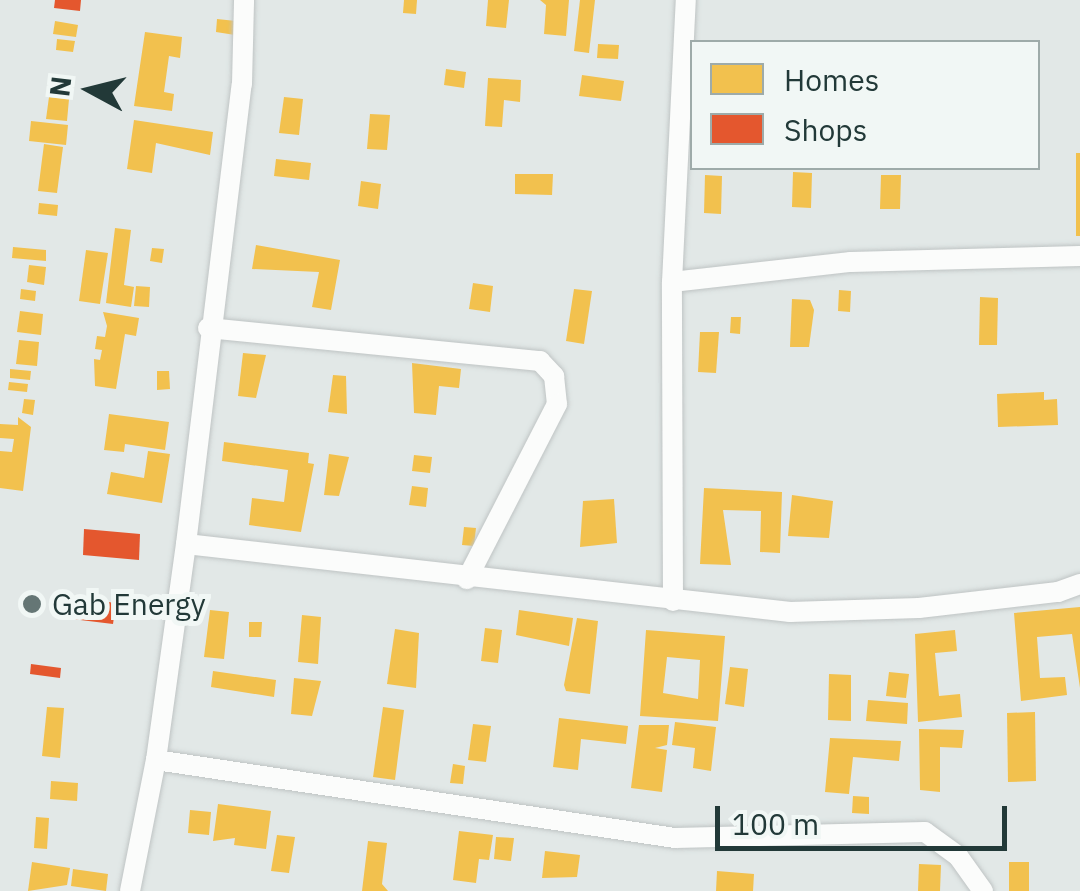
<!DOCTYPE html>
<style>
body{margin:0}
#map{position:relative;width:1080px;height:891px;overflow:hidden;background:#e2e8e7;font-family:"IBM Plex Sans",sans-serif}
div>[style]{position:absolute}
.homes>*{inset:0;background:#f2c14e}
.shops>*{inset:0;background:#e4572e}
.roads{filter:drop-shadow(0 0 2px #bfc4c4) drop-shadow(0 0 2px #bfc4c4)}
.minor>*{height:20px;margin:-10px;padding:0 10px;transform-origin:10px;border-radius:10px;background:#fbfcfb}
.dots>*{width:28px;height:28px;translate:-50% -50%;box-sizing:border-box;border:5px solid #f1f7f5;border-radius:50%}
span{translate:-50% -50%;white-space:nowrap;text-align:center;line-height:1.15;-webkit-text-stroke:10px #f1f7f5;paint-order:stroke}
.poi-label{font-size:30px;color:#223938}
.left{translate:0 -50%;text-align:left}
.legend{position:absolute;left:690px;top:40px;width:350px;height:130px;box-sizing:border-box;background:#f1f7f5;border:2px solid #9eaba9;margin:0;padding:12px 18px;list-style:none;font-size:30px;color:#223938}
.legend li{display:flex;align-items:center;gap:20px;height:50px}
.legend b{width:50px;border:2px solid #9eaba9}
.north{position:absolute;left:40px;top:40px;width:100px;height:100px;-webkit-text-stroke:8px #f1f7f5;paint-order:stroke;rotate:277deg;font-size:28px;font-weight:700;line-height:40px;text-align:center;color:#223938}
.north::after{content:'';display:block;margin:auto;width:35px;height:45px;background:#223938;clip-path:polygon(50% 0,100% 100%,50% 72%,0 100%)}
.scale{position:absolute;left:715px;top:806px;width:292px;height:45px;box-sizing:border-box;border:5px solid #223938;border-top:0;padding-left:12px;font-size:30px;line-height:35px;white-space:nowrap;color:#223938;-webkit-text-stroke:8px #f1f7f5;paint-order:stroke}
</style>
<div id="map">
<div class="homes">
<div style="clip-path:polygon(404px 0,417px 0,416px 14px,403px 13px)"></div>
<div style="clip-path:polygon(488px 0,509px 0,506px 28px,486px 26px)"></div>
<div style="clip-path:polygon(540px 0,569px 0,566px 36px,544px 34px,546px 5px)"></div>
<div style="clip-path:polygon(580px 0,595px 0,589px 53px,574px 51px)"></div>
<div style="clip-path:polygon(217px 19px,236px 21px,235px 35px,216px 32px)"></div>
<div style="clip-path:polygon(55px 21px,78px 25px,76px 37px,53px 34px)"></div>
<div style="clip-path:polygon(145px 32px,182px 37px,180px 58px,169px 56px,164px 92px,174px 94px,172px 111px,134px 106px)"></div>
<div style="clip-path:polygon(57px 39px,75px 41px,73px 52px,56px 50px)"></div>
<div style="clip-path:polygon(598px 44px,619px 45px,618px 59px,597px 58px)"></div>
<div style="clip-path:polygon(446px 69px,466px 72px,464px 88px,444px 85px)"></div>
<div style="clip-path:polygon(582px 75px,624px 81px,621px 101px,579px 96px)"></div>
<div style="clip-path:polygon(488px 78px,521px 80px,520px 102px,504px 100px,502px 127px,485px 126px)"></div>
<div style="clip-path:polygon(50px 82px,71px 85px,70px 97px,49px 94px)"></div>
<div style="clip-path:polygon(49px 97px,69px 99px,67px 121px,46px 119px)"></div>
<div style="clip-path:polygon(284px 97px,303px 99px,299px 135px,279px 133px)"></div>
<div style="clip-path:polygon(370px 114px,390px 115px,387px 150px,367px 149px)"></div>
<div style="clip-path:polygon(134px 120px,213px 132px,210px 155px,156px 143px,152px 173px,127px 169px)"></div>
<div style="clip-path:polygon(31px 121px,68px 125px,66px 145px,29px 141px)"></div>
<div style="clip-path:polygon(44px 144px,63px 147px,57px 193px,38px 191px)"></div>
<div style="clip-path:polygon(1076px 153px,1080px 153px,1080px 236px,1076px 236px)"></div>
<div style="clip-path:polygon(276px 159px,311px 163px,309px 180px,274px 176px)"></div>
<div style="clip-path:polygon(793px 172px,812px 173px,811px 208px,792px 207px)"></div>
<div style="clip-path:polygon(515px 174px,553px 174px,552px 195px,515px 194px)"></div>
<div style="clip-path:polygon(705px 175px,722px 176px,721px 214px,704px 213px)"></div>
<div style="clip-path:polygon(881px 175px,901px 175px,900px 209px,880px 209px)"></div>
<div style="clip-path:polygon(361px 181px,381px 184px,378px 209px,358px 206px)"></div>
<div style="clip-path:polygon(39px 203px,58px 205px,57px 216px,38px 214px)"></div>
<div style="clip-path:polygon(115px 228px,131px 230px,124px 285px,134px 287px,131px 307px,106px 303px)"></div>
<div style="clip-path:polygon(256px 245px,340px 260px,331px 310px,312px 307px,319px 272px,252px 269px)"></div>
<div style="clip-path:polygon(13px 247px,46px 250px,46px 261px,12px 258px)"></div>
<div style="clip-path:polygon(152px 248px,164px 249px,162px 263px,150px 261px)"></div>
<div style="clip-path:polygon(86px 250px,108px 253px,100px 304px,79px 301px)"></div>
<div style="clip-path:polygon(29px 265px,46px 267px,44px 285px,27px 282px)"></div>
<div style="clip-path:polygon(473px 283px,493px 286px,490px 312px,469px 309px)"></div>
<div style="clip-path:polygon(136px 286px,150px 287px,149px 307px,134px 306px)"></div>
<div style="clip-path:polygon(21px 289px,36px 291px,35px 301px,20px 299px)"></div>
<div style="clip-path:polygon(574px 289px,592px 291px,584px 344px,566px 341px)"></div>
<div style="clip-path:polygon(839px 290px,851px 291px,850px 312px,838px 311px)"></div>
<div style="clip-path:polygon(980px 297px,998px 298px,997px 345px,979px 345px)"></div>
<div style="clip-path:polygon(792px 299px,810px 300px,814px 310px,809px 347px,790px 347px)"></div>
<div style="clip-path:polygon(20px 311px,43px 314px,41px 335px,17px 332px)"></div>
<div style="clip-path:polygon(103px 312px,139px 318px,136px 336px,125px 334px,116px 389px,95px 386px,94px 359px,100px 360px,102px 350px,95px 349px,97px 336px,105px 337px,107px 326px)"></div>
<div style="clip-path:polygon(731px 317px,741px 317px,740px 334px,730px 333px)"></div>
<div style="clip-path:polygon(700px 332px,719px 332px,716px 373px,698px 372px)"></div>
<div style="clip-path:polygon(19px 340px,39px 342px,37px 366px,16px 364px)"></div>
<div style="clip-path:polygon(243px 353px,266px 355px,256px 398px,238px 396px)"></div>
<div style="clip-path:polygon(412px 363px,461px 369px,459px 388px,439px 386px,436px 415px,414px 413px)"></div>
<div style="clip-path:polygon(10px 369px,31px 371px,30px 380px,10px 378px)"></div>
<div style="clip-path:polygon(157px 371px,169px 371px,170px 389px,157px 390px)"></div>
<div style="clip-path:polygon(333px 375px,346px 376px,347px 414px,328px 412px)"></div>
<div style="clip-path:polygon(9px 382px,28px 384px,27px 392px,8px 390px)"></div>
<div style="clip-path:polygon(1044px 392px,1044px 400px,1057px 399px,1058px 425px,998px 427px,997px 394px)"></div>
<div style="clip-path:polygon(24px 399px,35px 400px,33px 415px,22px 413px)"></div>
<div style="clip-path:polygon(109px 414px,169px 422px,165px 450px,125px 444px,124px 452px,104px 450px)"></div>
<div style="clip-path:polygon(18px 417px,31px 427px,23px 491px,0 488px,0 451px,12px 452px,14px 439px,0 438px,0 424px,18px 425px)"></div>
<div style="clip-path:polygon(224px 442px,309px 453px,308px 463px,314px 464px,301px 532px,249px 525px,252px 498px,284px 502px,288px 470px,222px 461px)"></div>
<div style="clip-path:polygon(148px 451px,170px 454px,162px 503px,107px 494px,111px 472px,144px 478px)"></div>
<div style="clip-path:polygon(329px 454px,349px 457px,339px 496px,324px 495px)"></div>
<div style="clip-path:polygon(414px 455px,432px 457px,430px 473px,412px 471px)"></div>
<div style="clip-path:polygon(412px 486px,428px 488px,426px 507px,409px 505px)"></div>
<div style="clip-path:polygon(704px 488px,782px 492px,780px 553px,760px 552px,761px 511px,723px 510px,731px 565px,700px 564px)"></div>
<div style="clip-path:polygon(792px 495px,833px 501px,829px 538px,788px 536px)"></div>
<div style="clip-path:polygon(614px 499px,617px 543px,580px 547px,583px 501px)"></div>
<div style="clip-path:polygon(464px 527px,476px 528px,474px 546px,462px 545px)"></div>
<div style="clip-path:polygon(1080px 607px,1080px 688px,1072px 634px,1037px 637px,1040px 678px,1065px 677px,1067px 695px,1021px 701px,1014px 613px)"></div>
<div style="clip-path:polygon(210px 610px,229px 612px,224px 659px,204px 657px)"></div>
<div style="clip-path:polygon(519px 610px,573px 618px,569px 646px,516px 635px)"></div>
<div style="clip-path:polygon(302px 615px,321px 617px,318px 664px,298px 662px)"></div>
<div style="clip-path:polygon(577px 618px,598px 621px,590px 694px,566px 691px,564px 685px)"></div>
<div style="clip-path:polygon(249px 622px,262px 622px,261px 637px,249px 637px)"></div>
<div style="clip-path:polygon(485px 628px,502px 630px,498px 663px,481px 661px)"></div>
<div style="clip-path:polygon(395px 629px,419px 633px,416px 688px,387px 684px)"></div>
<div style="clip-path:polygon(evenodd,646px 630px,725px 636px,718px 721px,640px 716px,646px 630px,667px 657px,700px 660px,698px 699px,663px 693px,667px 657px)"></div>
<div style="clip-path:polygon(955px 630px,957px 651px,935px 653px,939px 696px,960px 694px,962px 717px,918px 722px,915px 634px)"></div>
<div style="clip-path:polygon(730px 667px,748px 669px,744px 707px,725px 704px)"></div>
<div style="clip-path:polygon(213px 671px,276px 680px,274px 697px,211px 687px)"></div>
<div style="clip-path:polygon(889px 672px,909px 674px,906px 698px,886px 696px)"></div>
<div style="clip-path:polygon(829px 674px,851px 675px,851px 721px,828px 720px)"></div>
<div style="clip-path:polygon(294px 678px,321px 681px,312px 716px,291px 714px)"></div>
<div style="clip-path:polygon(868px 700px,908px 703px,907px 724px,866px 721px)"></div>
<div style="clip-path:polygon(47px 707px,64px 708px,60px 758px,42px 756px)"></div>
<div style="clip-path:polygon(383px 707px,404px 710px,395px 780px,373px 777px)"></div>
<div style="clip-path:polygon(1035px 712px,1036px 781px,1008px 782px,1007px 713px)"></div>
<div style="clip-path:polygon(559px 718px,628px 726px,626px 744px,581px 739px,578px 770px,553px 767px)"></div>
<div style="clip-path:polygon(675px 722px,716px 727px,711px 771px,693px 768px,695px 748px,672px 745px)"></div>
<div style="clip-path:polygon(473px 724px,491px 726px,486px 762px,468px 760px)"></div>
<div style="clip-path:polygon(639px 725px,669px 725px,667px 745px,655px 748px,667px 750px,662px 792px,631px 788px)"></div>
<div style="clip-path:polygon(919px 729px,964px 730px,962px 748px,940px 747px,940px 792px,920px 790px)"></div>
<div style="clip-path:polygon(830px 738px,901px 741px,899px 761px,853px 757px,849px 794px,825px 792px)"></div>
<div style="clip-path:polygon(453px 764px,465px 766px,463px 784px,450px 783px)"></div>
<div style="clip-path:polygon(51px 781px,78px 783px,77px 801px,50px 799px)"></div>
<div style="clip-path:polygon(853px 796px,869px 797px,869px 814px,852px 813px)"></div>
<div style="clip-path:polygon(218px 804px,271px 811px,266px 849px,234px 845px,235px 838px,213px 841px)"></div>
<div style="clip-path:polygon(190px 810px,211px 812px,209px 835px,188px 833px)"></div>
<div style="clip-path:polygon(36px 817px,49px 818px,47px 849px,34px 848px)"></div>
<div style="clip-path:polygon(459px 831px,493px 835px,489px 860px,479px 859px,476px 883px,453px 880px)"></div>
<div style="clip-path:polygon(277px 835px,295px 837px,289px 873px,271px 871px)"></div>
<div style="clip-path:polygon(496px 837px,514px 838px,511px 861px,494px 859px)"></div>
<div style="clip-path:polygon(368px 841px,387px 843px,382px 884px,388px 891px,362px 891px)"></div>
<div style="clip-path:polygon(545px 851px,580px 855px,577px 877px,542px 878px)"></div>
<div style="clip-path:polygon(32px 862px,70px 868px,67px 885px,28px 891px)"></div>
<div style="clip-path:polygon(1009px 862px,1029px 862px,1029px 891px,1009px 891px)"></div>
<div style="clip-path:polygon(919px 864px,941px 865px,940px 891px,918px 891px)"></div>
<div style="clip-path:polygon(73px 869px,108px 874px,106px 891px,71px 886px)"></div>
<div style="clip-path:polygon(717px 871px,754px 874px,753px 891px,716px 891px)"></div>
</div>
<div class="shops">
<div style="clip-path:polygon(55px 0,81px 0,80px 11px,54px 8px)"></div>
<div style="clip-path:polygon(84px 529px,140px 534px,139px 560px,83px 555px)"></div>
<div style="clip-path:polygon(74px 598px,116px 603px,113px 624px,72px 619px)"></div>
<div style="clip-path:polygon(31px 664px,61px 668px,60px 678px,30px 674px)"></div>
</div>
<div class="roads">
<div class="minor">
<div style="left:672px;top:282px;width:180px;rotate:-6.4deg"></div>
<div style="left:851px;top:262px;width:229px;rotate:-1.5deg"></div>
<div style="left:208px;top:328px;width:334px;rotate:5.7deg"></div>
<div style="left:540px;top:361px;width:21px;rotate:47deg"></div>
<div style="left:554px;top:376px;width:28px;rotate:84deg"></div>
<div style="left:557px;top:404px;width:197px;rotate:117.2deg"></div>
<div style="left:186px;top:544px;width:608px;rotate:6.42deg"></div>
<div style="left:790px;top:612px;width:129px;rotate:-1.8deg"></div>
<div style="left:919px;top:608px;width:140px;rotate:-6.6deg"></div>
<div style="left:1058px;top:592px;width:23px;rotate:-20deg"></div>
<div style="left:673px;top:601px;width:319px;rotate:-90.2deg"></div>
<div style="left:672px;top:282px;width:282px;rotate:-87.2deg"></div>
<div style="left:156px;top:760px;width:525px;rotate:8.55deg"></div>
<div style="left:675px;top:838px;width:250px;rotate:-1.4deg"></div>
<div style="left:925px;top:832px;width:41px;rotate:36deg"></div>
<div style="left:958px;top:856px;width:43px;rotate:54.5deg"></div>
<div style="left:130px;top:891px;width:134px;rotate:-78.8deg"></div>
<div style="left:156px;top:760px;width:218px;rotate:-82.1deg"></div>
<div style="left:186px;top:544px;width:463px;rotate:-83.1deg"></div>
<div style="left:242px;top:84px;width:84px;rotate:-88.6deg"></div>
</div>
</div>
<div class="dots">
<div style="left:32px;top:604px;background:#657675"></div>
</div>
<div class="poi-label">
<span class="left" style="left:52px;top:604px">Gab Energy</span>
</div>
<ul class="legend">
<li><b style="height:28px;background:#f2c14e"></b>Homes</li>
<li><b style="height:28px;background:#e4572e"></b>Shops</li>
</ul>
<div class="north">N</div>
<div class="scale">100 m</div>
</div>
